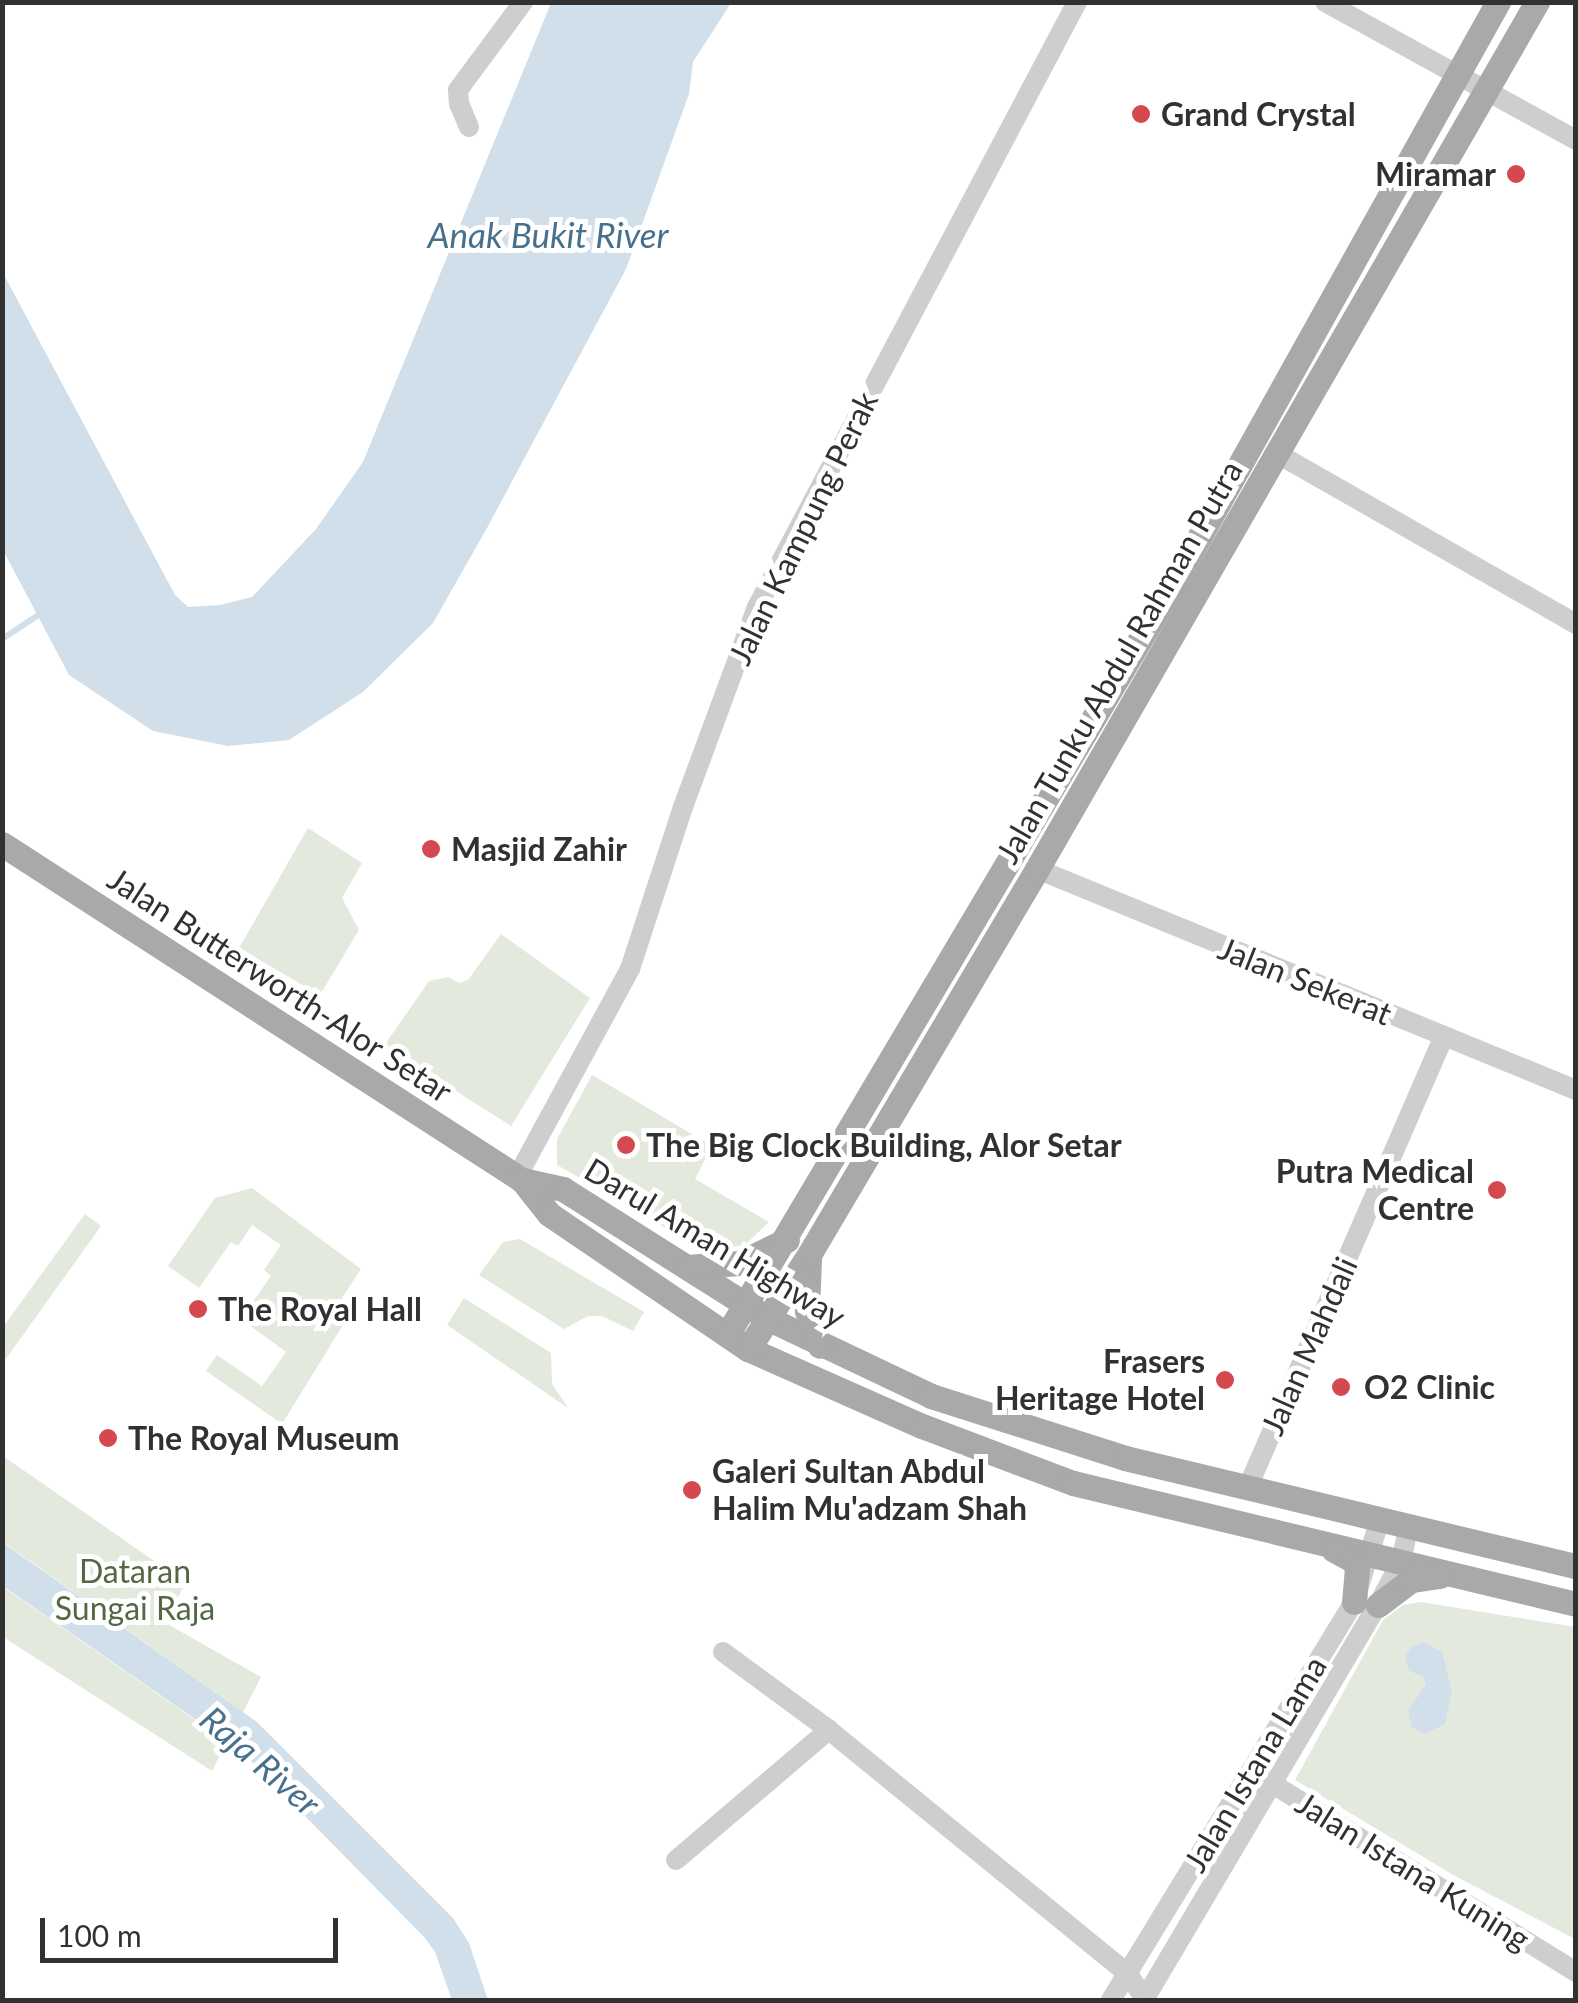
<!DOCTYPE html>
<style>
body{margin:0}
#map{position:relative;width:1578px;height:2003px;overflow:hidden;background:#fff;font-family:Lato,sans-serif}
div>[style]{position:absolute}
.green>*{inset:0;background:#e4e9de}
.water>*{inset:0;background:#d0dfea}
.stream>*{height:6px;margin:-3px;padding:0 3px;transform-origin:3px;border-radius:3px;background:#d0dfea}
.minor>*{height:20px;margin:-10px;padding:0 10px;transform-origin:10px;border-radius:10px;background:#cecece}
.major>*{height:25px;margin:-12.5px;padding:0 12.5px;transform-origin:12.5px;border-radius:12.5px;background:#a9a9a9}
.dots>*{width:28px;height:28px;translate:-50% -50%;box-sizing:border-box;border:5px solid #fff;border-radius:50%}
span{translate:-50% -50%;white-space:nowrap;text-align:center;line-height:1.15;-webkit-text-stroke:10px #fff;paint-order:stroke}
.poi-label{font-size:32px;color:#313131;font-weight:700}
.left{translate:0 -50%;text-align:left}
.right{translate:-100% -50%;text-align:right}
.street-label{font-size:32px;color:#313131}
.park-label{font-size:32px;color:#546943}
.water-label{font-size:35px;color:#47708c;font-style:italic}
.frame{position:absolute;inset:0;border:5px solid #313131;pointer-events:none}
.scale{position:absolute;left:40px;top:1918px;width:298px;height:45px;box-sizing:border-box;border:5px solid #313131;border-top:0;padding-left:12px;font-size:30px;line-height:35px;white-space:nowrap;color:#313131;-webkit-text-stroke:8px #fff;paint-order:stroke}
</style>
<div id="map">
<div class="green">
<div style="clip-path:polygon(308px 828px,362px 863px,342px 898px,359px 930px,320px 995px,239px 948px)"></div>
<div style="clip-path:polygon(501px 934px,590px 998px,511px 1126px,384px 1046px,429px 981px,448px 977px,459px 983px,468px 980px)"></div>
<div style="clip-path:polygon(592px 1075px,712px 1146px,695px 1179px,769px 1222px,746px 1244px,726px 1249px,706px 1245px,685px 1239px,557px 1165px,557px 1139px)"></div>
<div style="clip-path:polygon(252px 1188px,361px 1269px,342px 1298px,354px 1307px,282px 1424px,206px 1371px,217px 1355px,262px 1386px,286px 1352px,241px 1319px,271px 1276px,264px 1270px,281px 1245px,252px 1225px,238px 1246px,231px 1242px,199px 1288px,168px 1266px,215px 1198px)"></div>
<div style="clip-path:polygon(85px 1214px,101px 1226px,3px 1363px,3px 1327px)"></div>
<div style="clip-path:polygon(520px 1239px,644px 1312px,633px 1331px,602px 1316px,588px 1316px,564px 1329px,479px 1275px,503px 1242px)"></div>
<div style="clip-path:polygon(464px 1298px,551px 1353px,552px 1384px,568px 1408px,447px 1325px)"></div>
<div style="clip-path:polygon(3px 1456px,186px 1583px,164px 1622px,261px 1677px,243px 1712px,3px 1542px)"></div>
<div style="clip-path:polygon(2px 1586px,227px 1742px,212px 1771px,3px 1637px)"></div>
<div style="clip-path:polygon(1421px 1602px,1575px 1627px,1575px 1939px,1455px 1876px,1295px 1780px,1383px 1620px,1403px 1605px)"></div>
</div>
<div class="water">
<div style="clip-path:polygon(551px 3px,731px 3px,693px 62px,689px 94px,626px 269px,487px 528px,433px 623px,363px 692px,289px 740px,228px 746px,153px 731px,69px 675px,3px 550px,3px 273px,175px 595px,188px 607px,220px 605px,252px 597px,316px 529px,363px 462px)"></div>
<div style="clip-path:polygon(2px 1542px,257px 1722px,453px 1918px,469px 1943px,488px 2000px,452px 2000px,435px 1952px,425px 1938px,241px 1751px,3px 1586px)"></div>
<div style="clip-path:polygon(1424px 1642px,1442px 1652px,1452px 1691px,1445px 1724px,1424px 1734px,1411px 1727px,1408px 1711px,1426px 1684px,1423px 1676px,1409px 1671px,1405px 1657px,1411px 1647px)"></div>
</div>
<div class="stream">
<div style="left:2px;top:639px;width:49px;rotate:-33.4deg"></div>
</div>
<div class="minor">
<div style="left:1325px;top:2px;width:286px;rotate:28.8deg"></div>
<div style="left:469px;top:127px;width:25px;rotate:-113deg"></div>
<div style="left:459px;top:104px;width:14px;rotate:-94deg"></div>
<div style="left:458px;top:90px;width:109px;rotate:-53.5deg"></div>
<div style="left:1278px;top:454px;width:343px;rotate:29.7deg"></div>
<div style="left:1037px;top:869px;width:583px;rotate:22.29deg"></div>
<div style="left:517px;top:1177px;width:237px;rotate:-61.5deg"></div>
<div style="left:630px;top:969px;width:170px;rotate:-71.9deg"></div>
<div style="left:683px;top:807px;width:213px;rotate:-69.7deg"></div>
<div style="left:757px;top:607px;width:684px;rotate:-62.12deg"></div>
<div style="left:1247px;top:1489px;width:492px;rotate:-66.5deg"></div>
<div style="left:723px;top:1652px;width:132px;rotate:36.3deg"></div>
<div style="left:829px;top:1730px;width:386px;rotate:39.2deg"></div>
<div style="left:1128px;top:1974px;width:30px;rotate:56deg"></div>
<div style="left:1263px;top:1778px;width:368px;rotate:31.8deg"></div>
<div style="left:676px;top:1860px;width:201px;rotate:-40.4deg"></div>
<div style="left:1111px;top:2000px;width:466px;rotate:-58.6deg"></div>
<div style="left:1354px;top:1602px;width:87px;rotate:-72.6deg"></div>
<div style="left:1144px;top:2000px;width:459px;rotate:-59.4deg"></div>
<div style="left:1378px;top:1605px;width:49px;rotate:-61.9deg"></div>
<div style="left:1401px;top:1562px;width:35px;rotate:-78deg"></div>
</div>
<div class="major">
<div style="left:2px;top:844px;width:619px;rotate:32.87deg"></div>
<div style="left:522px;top:1180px;width:43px;rotate:51.5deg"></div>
<div style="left:549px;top:1214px;width:240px;rotate:34.2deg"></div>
<div style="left:748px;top:1349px;width:190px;rotate:23.9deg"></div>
<div style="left:922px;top:1426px;width:161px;rotate:20.7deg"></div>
<div style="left:1073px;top:1483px;width:517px;rotate:13.53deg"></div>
<div style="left:522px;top:1180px;width:42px;rotate:12.4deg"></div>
<div style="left:563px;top:1189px;width:241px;rotate:32.3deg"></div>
<div style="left:767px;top:1318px;width:182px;rotate:25.4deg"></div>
<div style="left:931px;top:1396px;width:204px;rotate:17.7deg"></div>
<div style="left:1125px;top:1458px;width:464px;rotate:13.5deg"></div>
<div style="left:809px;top:1259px;width:52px;rotate:92.2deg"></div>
<div style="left:807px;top:1311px;width:37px;rotate:70deg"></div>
<div style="left:688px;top:1267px;width:51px;rotate:-4.5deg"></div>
<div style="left:739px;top:1263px;width:53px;rotate:-25.6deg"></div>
<div style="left:727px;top:1335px;width:879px;rotate:-59.29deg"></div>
<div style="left:1176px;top:579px;width:661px;rotate:-60.84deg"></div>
<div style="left:748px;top:1349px;width:114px;rotate:-57.1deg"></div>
<div style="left:810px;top:1253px;width:446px;rotate:-59.4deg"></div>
<div style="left:1037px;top:869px;width:1001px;rotate:-60.03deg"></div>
<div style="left:1334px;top:1550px;width:21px;rotate:28deg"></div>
<div style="left:1353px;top:1560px;width:9px;rotate:63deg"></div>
<div style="left:1357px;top:1568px;width:34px;rotate:95deg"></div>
<div style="left:1378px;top:1605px;width:41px;rotate:-37.1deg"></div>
<div style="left:1411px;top:1580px;width:29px;rotate:-8deg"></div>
</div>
<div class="dots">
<div style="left:1141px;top:114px;background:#d44850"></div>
<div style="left:1516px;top:174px;background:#d44850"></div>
<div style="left:431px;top:849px;background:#d44850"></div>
<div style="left:626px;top:1145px;background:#d44850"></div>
<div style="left:1497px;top:1190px;background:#d44850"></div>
<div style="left:198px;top:1309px;background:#d44850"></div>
<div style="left:1225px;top:1380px;background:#d44850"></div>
<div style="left:1341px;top:1387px;background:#d44850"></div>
<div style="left:108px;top:1438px;background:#d44850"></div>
<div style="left:692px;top:1490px;background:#d44850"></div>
</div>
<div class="poi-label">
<span class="left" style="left:1161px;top:114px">Grand Crystal</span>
<span class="right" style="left:1496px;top:174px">Miramar</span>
<span class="left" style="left:451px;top:849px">Masjid Zahir</span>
<span class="left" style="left:646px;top:1145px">The Big Clock Building, Alor Setar</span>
<span class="right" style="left:1474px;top:1190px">Putra Medical<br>Centre</span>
<span class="left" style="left:218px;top:1309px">The Royal Hall</span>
<span class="right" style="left:1205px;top:1380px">Frasers<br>Heritage Hotel</span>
<span class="left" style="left:1364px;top:1387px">O2 Clinic</span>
<span class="left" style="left:128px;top:1438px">The Royal Museum</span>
<span class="left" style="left:712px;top:1490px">Galeri Sultan Abdul<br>Halim Mu'adzam Shah</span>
</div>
<div class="street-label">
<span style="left:803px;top:528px;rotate:-64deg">Jalan Kampung Perak</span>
<span style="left:1119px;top:662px;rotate:-60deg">Jalan Tunku Abdul Rahman Putra</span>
<span style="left:1305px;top:981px;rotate:22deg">Jalan Sekerat</span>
<span style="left:280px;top:985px;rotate:33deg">Jalan Butterworth-Alor Setar</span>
<span style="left:715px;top:1243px;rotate:31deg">Darul Aman Highway</span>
<span style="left:1309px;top:1346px;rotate:-66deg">Jalan Mahdali</span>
<span style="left:1255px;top:1764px;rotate:-59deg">Jalan Istana Lama</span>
<span style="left:1413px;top:1871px;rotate:32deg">Jalan Istana Kuning</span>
</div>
<div class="park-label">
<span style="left:135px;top:1590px">Dataran<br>Sungai Raja</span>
</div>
<div class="water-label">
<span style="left:548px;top:234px">Anak Bukit River</span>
<span style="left:261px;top:1760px;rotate:41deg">Raja River</span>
</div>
<div class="frame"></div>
<div class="scale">100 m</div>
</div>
